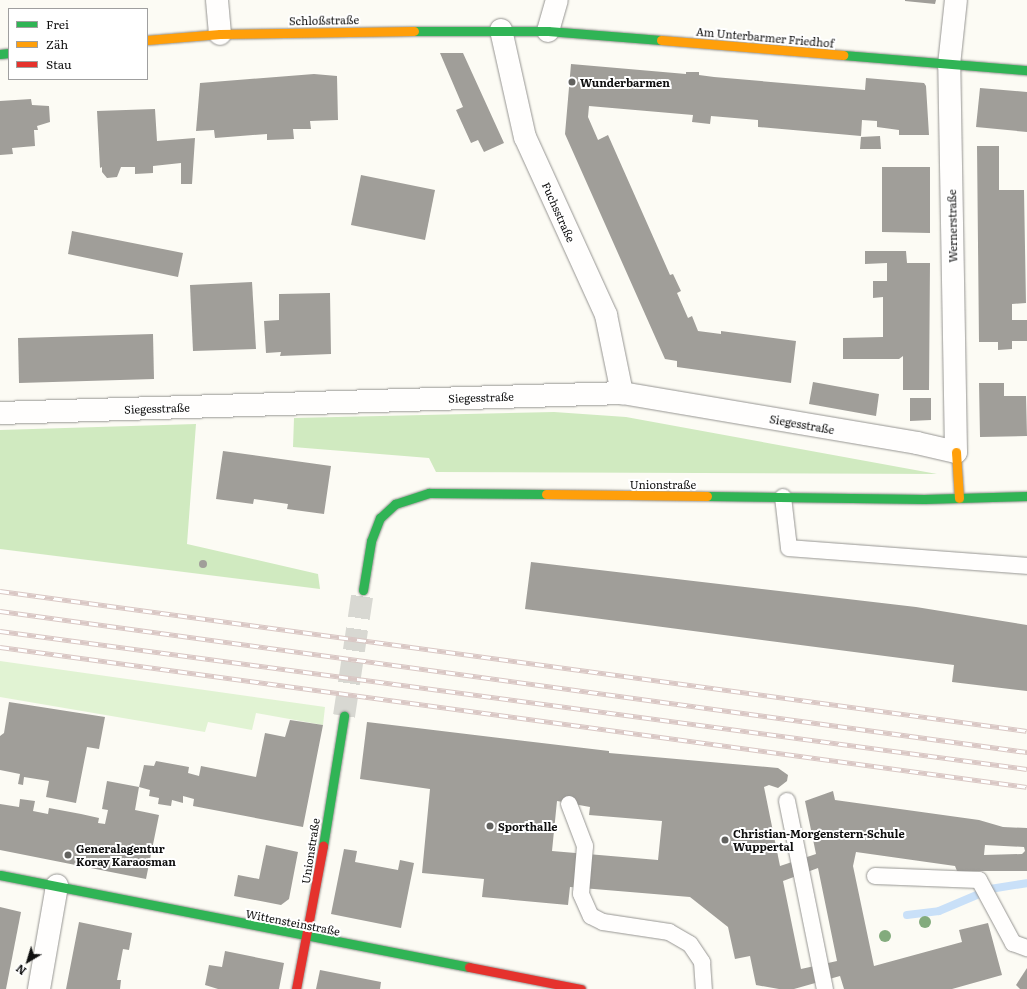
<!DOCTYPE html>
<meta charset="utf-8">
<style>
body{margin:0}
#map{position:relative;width:1027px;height:989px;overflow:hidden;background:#fcfbf4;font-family:Literata,serif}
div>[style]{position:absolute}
.green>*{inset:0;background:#e1f3d3}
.forest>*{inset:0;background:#d0eac0}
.stream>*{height:8px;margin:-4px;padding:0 4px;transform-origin:4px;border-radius:4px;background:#c9e0f8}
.building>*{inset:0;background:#a09e99}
.round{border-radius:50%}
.secondary-tunnel>*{height:22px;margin-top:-11px;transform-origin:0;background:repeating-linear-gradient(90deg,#d8d8d2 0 22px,transparent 0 33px)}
.roads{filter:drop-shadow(0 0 1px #969592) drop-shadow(0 0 1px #969592)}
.lane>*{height:16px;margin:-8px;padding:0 8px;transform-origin:8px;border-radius:8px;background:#fffefd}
.street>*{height:22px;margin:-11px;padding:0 11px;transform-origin:11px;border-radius:11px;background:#fffefd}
.fast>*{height:9px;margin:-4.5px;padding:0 4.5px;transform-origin:4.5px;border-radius:4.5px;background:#30b455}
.slow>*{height:9px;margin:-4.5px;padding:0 4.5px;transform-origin:4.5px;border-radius:4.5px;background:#ff9f0a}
.jam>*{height:9px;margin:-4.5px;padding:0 4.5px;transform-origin:4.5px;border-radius:4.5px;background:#e5322d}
.rail>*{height:4.5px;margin-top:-2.25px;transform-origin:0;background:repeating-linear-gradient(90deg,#fff 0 9px,#d9c7c4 0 18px);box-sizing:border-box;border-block:1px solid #d9c7c4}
.trees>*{width:12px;height:12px;margin:-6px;border-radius:50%;background:#83ab7d}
.dots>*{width:11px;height:11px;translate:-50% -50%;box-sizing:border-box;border:2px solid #fff;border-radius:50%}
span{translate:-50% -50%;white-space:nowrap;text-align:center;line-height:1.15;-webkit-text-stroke:4px #fff;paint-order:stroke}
.street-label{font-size:11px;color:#0f0f0f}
.poi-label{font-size:11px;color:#0f0f0f;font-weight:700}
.left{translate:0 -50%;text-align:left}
.legend{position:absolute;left:8px;top:8px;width:140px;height:72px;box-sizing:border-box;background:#fff;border:1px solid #9f9f9f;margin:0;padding:5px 7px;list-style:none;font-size:12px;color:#0f0f0f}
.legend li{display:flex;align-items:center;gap:8px;height:20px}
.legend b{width:20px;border:1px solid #9f9f9f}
.north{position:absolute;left:8px;top:941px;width:40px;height:40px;-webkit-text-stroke:3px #fff;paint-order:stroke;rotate:218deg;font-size:11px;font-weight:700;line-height:16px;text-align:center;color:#0f0f0f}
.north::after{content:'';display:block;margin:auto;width:14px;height:18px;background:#0f0f0f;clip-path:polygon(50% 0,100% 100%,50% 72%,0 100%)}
</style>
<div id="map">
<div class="green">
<div style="clip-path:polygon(0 661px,325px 707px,323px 725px,256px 713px,252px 730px,208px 722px,205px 732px,0 697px)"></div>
</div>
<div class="forest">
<div style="clip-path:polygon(554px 412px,626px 417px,937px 474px,436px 472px,429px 458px,293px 447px,294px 418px)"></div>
<div style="clip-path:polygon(196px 424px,187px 544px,318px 574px,320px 589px,0 549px,0 430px)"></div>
</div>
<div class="stream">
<div style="left:990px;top:889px;width:37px;rotate:-9deg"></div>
<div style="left:907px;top:915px;width:32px;rotate:-7deg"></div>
<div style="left:939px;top:911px;width:43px;rotate:-23deg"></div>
</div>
<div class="building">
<div style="clip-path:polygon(905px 0,936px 0,935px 4px,905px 1px)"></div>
<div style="clip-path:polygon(440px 53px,463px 53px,504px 143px,484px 152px,478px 140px,471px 143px,456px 110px,463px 107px)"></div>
<div style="clip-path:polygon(571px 64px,686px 74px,686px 72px,699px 72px,699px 75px,714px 77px,865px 90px,866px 78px,924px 83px,926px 86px,929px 135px,899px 135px,899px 130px,877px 127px,877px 121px,862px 120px,861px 136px,758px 127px,758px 120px,711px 116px,710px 124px,692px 122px,693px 115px,589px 106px,588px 117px,598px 140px,608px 135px,670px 275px,673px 274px,681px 291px,677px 293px,688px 318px,692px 316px,698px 331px,721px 334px,721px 331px,796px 341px,791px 383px,677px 367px,677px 361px,665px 359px,565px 134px)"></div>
<div style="clip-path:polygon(314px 74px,337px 76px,338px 120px,310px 121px,311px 129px,293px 129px,294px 139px,267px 140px,267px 134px,215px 138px,214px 130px,196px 131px,200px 83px)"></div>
<div style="clip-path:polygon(980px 88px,1027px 92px,1027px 132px,976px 127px)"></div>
<div style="clip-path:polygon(31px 99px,32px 105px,49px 106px,50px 122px,37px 126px,38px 130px,34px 130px,35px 146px,12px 148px,13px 154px,0 155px,0 101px)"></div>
<div style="clip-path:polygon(155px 109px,157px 141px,195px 138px,192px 184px,181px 184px,181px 163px,153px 166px,153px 173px,135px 174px,135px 167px,121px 167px,117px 177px,107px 178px,102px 172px,102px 167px,100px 168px,97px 111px)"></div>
<div style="clip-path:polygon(880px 136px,881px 149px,860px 149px,861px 137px)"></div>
<div style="clip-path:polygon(977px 146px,999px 146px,999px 190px,1024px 190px,1026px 303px,1012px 304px,1012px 320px,1027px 320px,1027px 341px,1012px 341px,1012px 349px,998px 350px,998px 342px,979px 342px)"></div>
<div style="clip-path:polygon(882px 167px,930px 167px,930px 233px,882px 232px)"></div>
<div style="clip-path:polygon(361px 175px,435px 190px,425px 240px,351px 225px)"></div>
<div style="clip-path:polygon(72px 231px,183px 253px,178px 277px,68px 254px)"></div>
<div style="clip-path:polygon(865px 251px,906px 251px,907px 263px,930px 263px,929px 390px,903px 390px,903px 356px,899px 359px,843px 359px,843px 338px,883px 337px,883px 297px,873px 298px,873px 281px,887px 281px,887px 263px,865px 264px)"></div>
<div style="clip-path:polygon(252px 282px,256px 349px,193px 351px,190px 285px)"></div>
<div style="clip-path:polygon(330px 293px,331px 354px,280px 356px,281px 352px,266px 353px,264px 321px,279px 320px,279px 294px)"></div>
<div style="clip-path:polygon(153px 334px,154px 379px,19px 383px,18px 338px)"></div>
<div style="clip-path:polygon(813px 382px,879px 394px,876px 416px,809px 404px)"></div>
<div style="clip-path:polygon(979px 383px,1004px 383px,1004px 396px,1026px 396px,1027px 436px,980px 437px)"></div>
<div style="clip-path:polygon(910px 398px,931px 398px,931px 420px,910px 421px)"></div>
<div style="clip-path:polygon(223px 451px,331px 466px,324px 514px,287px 509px,288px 504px,254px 499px,253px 504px,216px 499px)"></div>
<div class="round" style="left:199px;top:560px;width:8px;height:8px"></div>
<div style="clip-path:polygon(531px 562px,916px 607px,1027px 625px,1027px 691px,952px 682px,954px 665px,525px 609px)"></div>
<div style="clip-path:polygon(9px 702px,105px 717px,99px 749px,87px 747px,76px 803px,46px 797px,49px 781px,24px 777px,23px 785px,18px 784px,20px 774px,0 770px,0 736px,4px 733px)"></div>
<div style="clip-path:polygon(290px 720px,323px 725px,303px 827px,193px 806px,194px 799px,183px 796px,183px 803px,172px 800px,171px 806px,158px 804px,159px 798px,149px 796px,150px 790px,139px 787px,144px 765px,154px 766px,156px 761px,189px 767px,188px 773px,199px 776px,201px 766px,256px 777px,265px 733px,285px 737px)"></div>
<div style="clip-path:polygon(evenodd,367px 722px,609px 751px,609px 753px,778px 768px,788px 775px,787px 781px,778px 788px,769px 785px,764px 787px,780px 866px,816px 854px,805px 801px,833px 791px,835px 800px,979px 820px,1003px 827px,1027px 828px,1027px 871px,957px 871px,955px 866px,856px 852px,853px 866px,874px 966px,962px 942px,959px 930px,988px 923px,1002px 975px,952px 989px,844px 989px,840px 976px,794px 989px,779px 989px,756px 985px,750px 956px,735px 959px,728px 927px,690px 897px,570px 887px,568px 905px,482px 897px,484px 879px,422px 873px,430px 789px,360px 779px,367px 722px,557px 801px,590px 807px,589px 815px,662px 821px,658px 860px,552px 851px,557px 801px,367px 722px,985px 845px,1024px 847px,1025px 851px,1022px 854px,984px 855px,985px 845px,367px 722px,818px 868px,837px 961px,801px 969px,783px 881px,818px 868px)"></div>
<div style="clip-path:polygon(107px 781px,139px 787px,135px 810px,159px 815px,146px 879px,0 850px,0 804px,19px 807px,20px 799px,35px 801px,33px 811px,48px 814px,49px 808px,81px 814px,99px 818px,98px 823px,105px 824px,108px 810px,102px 809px)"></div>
<div style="clip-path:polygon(266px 845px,298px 852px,289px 899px,281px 905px,234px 896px,238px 875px,259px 879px)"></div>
<div style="clip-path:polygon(344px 849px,357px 851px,355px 862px,398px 870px,400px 860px,414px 863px,401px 928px,331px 914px)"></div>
<div style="clip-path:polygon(0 907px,21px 912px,6px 989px,0 989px)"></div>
<div style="clip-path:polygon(79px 922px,132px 933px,129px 950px,123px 949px,117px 980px,121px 980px,120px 989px,66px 989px)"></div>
<div style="clip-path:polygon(225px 951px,284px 963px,279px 989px,218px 989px,205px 985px,209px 965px,222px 967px)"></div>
<div style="clip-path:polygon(1027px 968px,1027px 989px,1020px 989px,1016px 985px)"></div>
<div style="clip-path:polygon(320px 970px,381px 982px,380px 989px,316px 989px)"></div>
</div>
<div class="secondary-tunnel">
<div style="left:344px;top:716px;width:127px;rotate:-81.4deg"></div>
</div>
<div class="roads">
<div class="lane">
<div style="left:783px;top:497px;width:51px;rotate:83.3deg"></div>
<div style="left:789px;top:548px;width:239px;rotate:4.3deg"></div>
<div style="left:787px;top:801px;width:192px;rotate:78.6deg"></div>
<div style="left:569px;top:804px;width:45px;rotate:69.1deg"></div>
<div style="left:585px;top:846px;width:48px;rotate:94.8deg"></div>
<div style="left:581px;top:894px;width:24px;rotate:66deg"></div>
<div style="left:591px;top:916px;width:13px;rotate:27deg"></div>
<div style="left:603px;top:922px;width:67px;rotate:8.6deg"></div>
<div style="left:669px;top:932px;width:24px;rotate:30deg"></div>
<div style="left:690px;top:944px;width:22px;rotate:56deg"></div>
<div style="left:702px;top:962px;width:27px;rotate:86deg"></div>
<div style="left:875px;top:876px;width:104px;rotate:2.2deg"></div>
<div style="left:979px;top:880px;width:72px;rotate:61.6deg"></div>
<div style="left:1013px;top:943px;width:15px;rotate:20deg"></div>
</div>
<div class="street">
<div style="left:217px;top:0;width:34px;rotate:85deg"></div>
<div style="left:501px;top:30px;width:110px;rotate:77.4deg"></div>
<div style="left:525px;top:137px;width:196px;rotate:65.5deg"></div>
<div style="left:606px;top:315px;width:80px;rotate:78.4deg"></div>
<div style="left:548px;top:31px;width:32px;rotate:-74deg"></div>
<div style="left:0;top:413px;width:622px;rotate:-1.84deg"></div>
<div style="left:622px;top:393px;width:299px;rotate:9.6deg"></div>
<div style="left:917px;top:443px;width:40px;rotate:13deg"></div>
<div style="left:956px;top:452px;width:387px;rotate:-91deg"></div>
<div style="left:949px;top:65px;width:65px;rotate:-83.9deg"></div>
<div style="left:39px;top:989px;width:105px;rotate:-80.1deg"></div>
</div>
<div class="fast">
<div style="left:414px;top:31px;width:134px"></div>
<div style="left:548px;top:31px;width:113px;rotate:4.6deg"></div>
<div style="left:0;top:54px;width:9px;rotate:-6deg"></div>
<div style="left:843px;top:55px;width:185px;rotate:4.7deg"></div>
<div style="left:707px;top:496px;width:217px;rotate:0.8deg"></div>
<div style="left:924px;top:499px;width:103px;rotate:-1.7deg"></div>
<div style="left:363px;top:590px;width:50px;rotate:-80.7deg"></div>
<div style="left:371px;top:541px;width:25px;rotate:-69deg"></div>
<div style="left:380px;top:518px;width:21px;rotate:-43deg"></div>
<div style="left:395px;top:504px;width:36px;rotate:-18deg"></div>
<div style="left:429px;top:493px;width:117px;rotate:0.5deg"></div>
<div style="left:323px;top:846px;width:132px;rotate:-80.8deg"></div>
<div style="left:0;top:875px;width:478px;rotate:11.1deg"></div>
</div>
<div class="slow">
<div style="left:147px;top:40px;width:73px;rotate:-4.7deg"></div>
<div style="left:220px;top:34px;width:194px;rotate:-0.9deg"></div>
<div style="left:661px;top:40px;width:183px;rotate:4.7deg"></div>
<div style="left:956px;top:452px;width:46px;rotate:86.3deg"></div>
<div style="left:546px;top:494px;width:161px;rotate:0.7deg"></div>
</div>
<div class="jam">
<div style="left:469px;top:967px;width:114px;rotate:11.1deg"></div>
<div style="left:296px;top:989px;width:146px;rotate:-79.3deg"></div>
</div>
</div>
<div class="rail">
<div style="left:0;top:591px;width:1036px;rotate:7.76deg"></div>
<div style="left:0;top:611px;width:1037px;rotate:7.82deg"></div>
<div style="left:0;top:631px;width:1036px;rotate:7.65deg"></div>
<div style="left:0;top:647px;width:1036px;rotate:7.76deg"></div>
</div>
<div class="trees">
<div style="left:925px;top:922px"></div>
<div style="left:885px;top:936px"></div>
</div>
<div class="dots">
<div style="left:572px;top:82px;background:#62625f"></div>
<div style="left:490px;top:826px;background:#62625f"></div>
<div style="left:725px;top:840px;background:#62625f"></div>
<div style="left:68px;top:855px;background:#62625f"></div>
</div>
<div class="street-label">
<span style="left:324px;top:20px;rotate:-1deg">Schloßstraße</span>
<span style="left:765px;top:37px;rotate:5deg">Am Unterbarmer Friedhof</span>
<span style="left:559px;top:212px;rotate:66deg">Fuchsstraße</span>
<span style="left:952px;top:226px;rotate:-91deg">Wernerstraße</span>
<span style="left:481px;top:397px;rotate:-2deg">Siegesstraße</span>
<span style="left:157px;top:408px;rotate:-2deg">Siegesstraße</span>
<span style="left:802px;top:424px;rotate:10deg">Siegesstraße</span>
<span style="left:663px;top:484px">Unionstraße</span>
<span style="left:310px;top:851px;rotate:-81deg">Unionstraße</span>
<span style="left:293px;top:922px;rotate:11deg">Wittensteinstraße</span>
</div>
<div class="poi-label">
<span class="left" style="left:580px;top:82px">Wunderbarmen</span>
<span class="left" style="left:498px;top:826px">Sporthalle</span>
<span class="left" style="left:733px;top:840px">Christian-Morgenstern-Schule<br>Wuppertal</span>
<span class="left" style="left:76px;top:855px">Generalagentur<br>Koray Karaosman</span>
</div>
<ul class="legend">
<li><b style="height:5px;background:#30b455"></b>Frei</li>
<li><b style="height:5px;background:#ff9f0a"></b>Zäh</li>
<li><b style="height:5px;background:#e5322d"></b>Stau</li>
</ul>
<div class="north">N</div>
</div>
